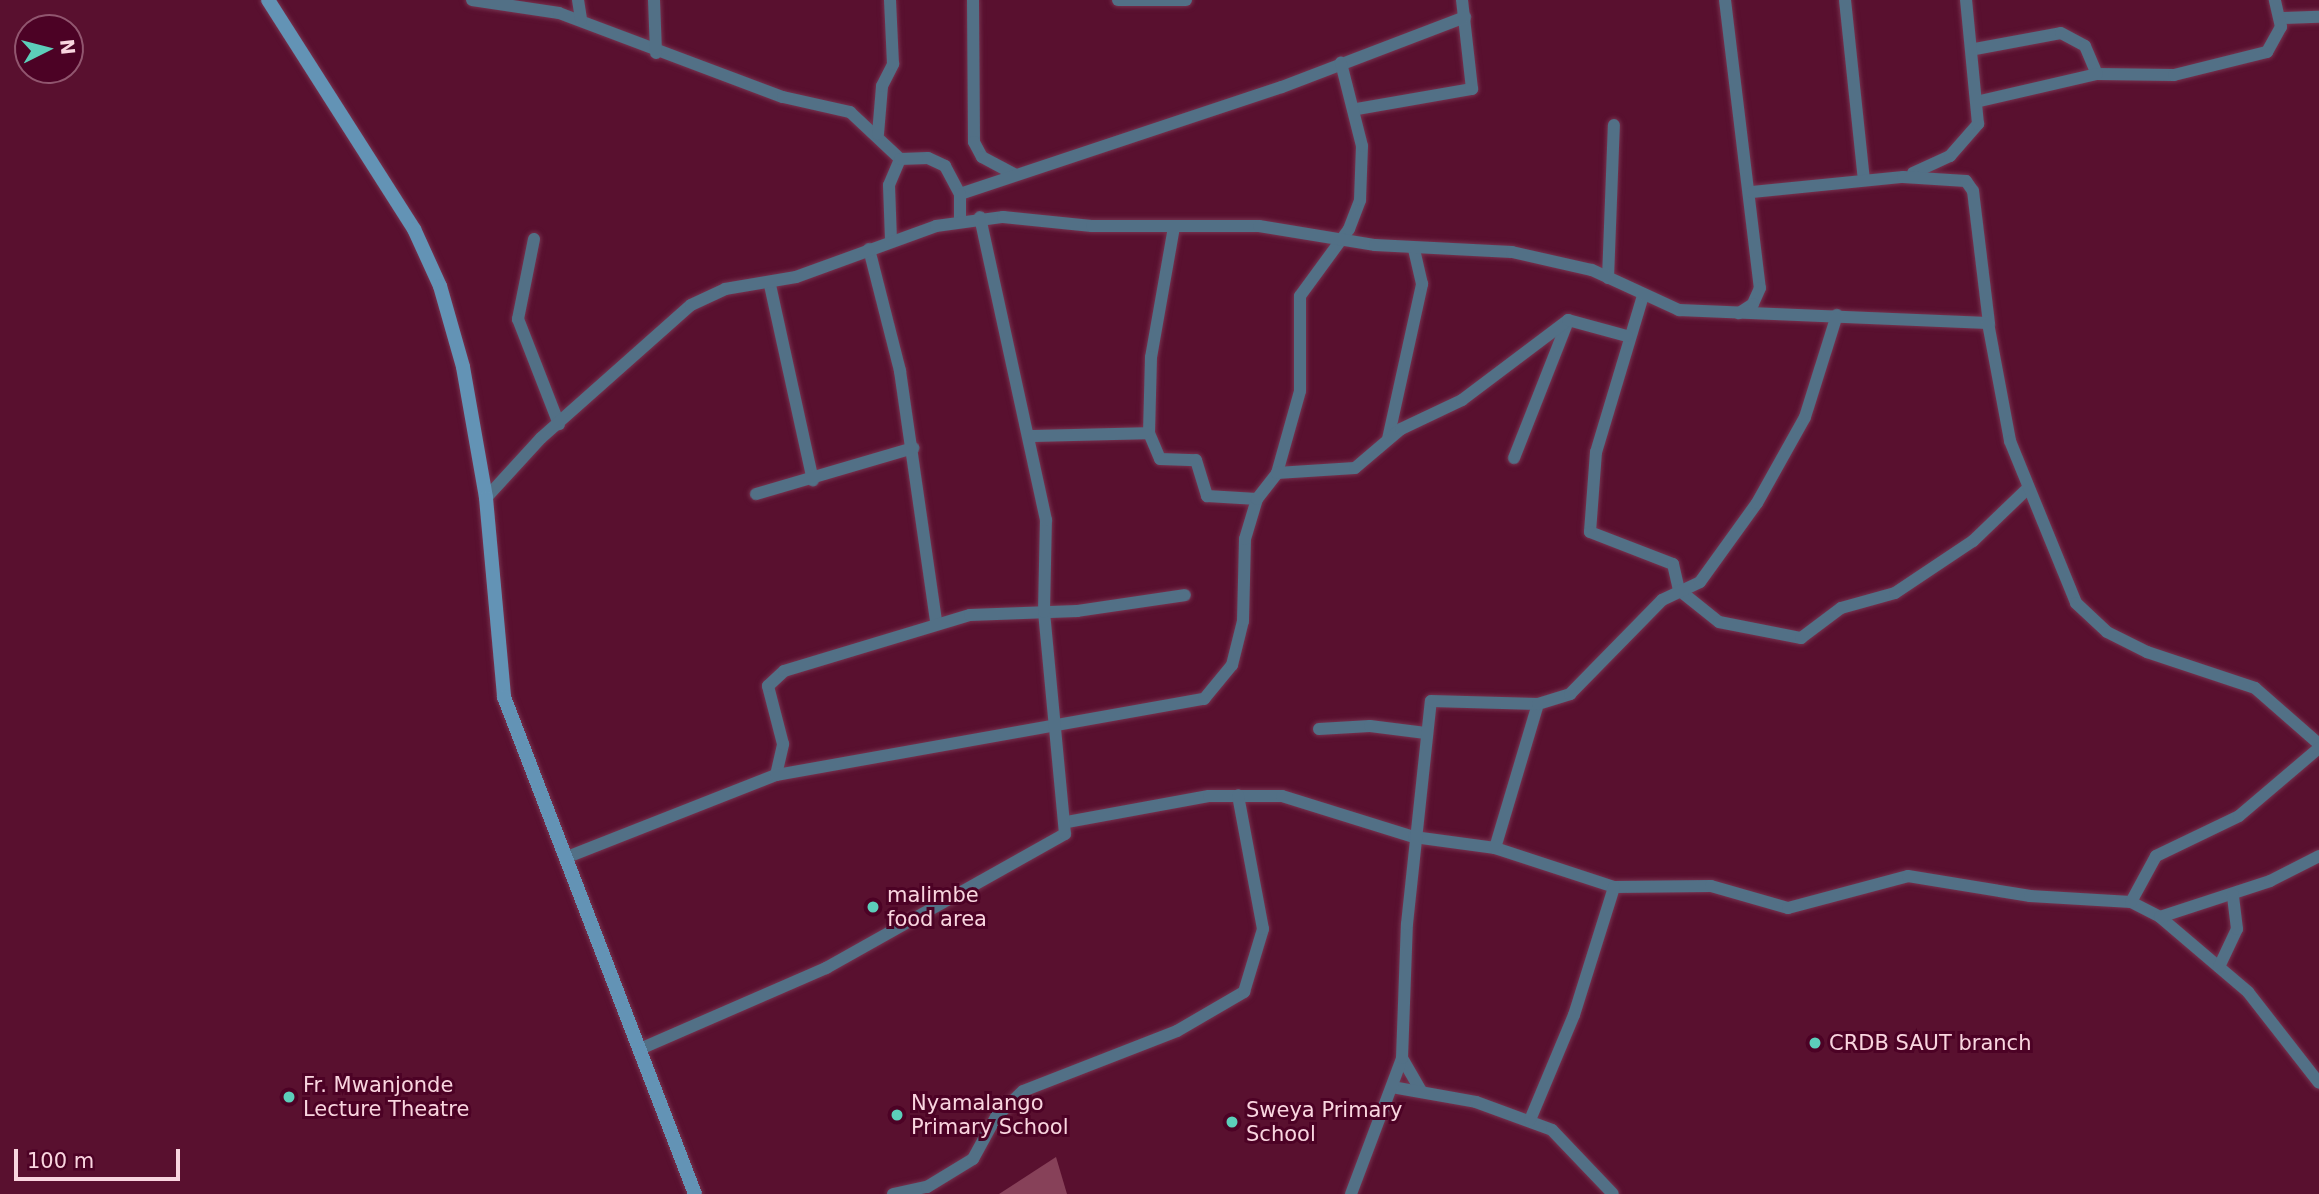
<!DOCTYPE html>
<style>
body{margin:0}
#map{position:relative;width:2319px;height:1194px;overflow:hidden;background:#59102f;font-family:"DejaVu Sans",sans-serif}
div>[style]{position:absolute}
.green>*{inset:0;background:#874159}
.roads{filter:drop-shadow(0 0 2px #76334f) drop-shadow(0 0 2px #76334f)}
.minor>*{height:12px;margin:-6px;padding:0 6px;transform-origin:6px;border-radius:6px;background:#527086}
.secondary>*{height:14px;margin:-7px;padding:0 7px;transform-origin:7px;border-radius:7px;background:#6393b5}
.dots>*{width:19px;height:19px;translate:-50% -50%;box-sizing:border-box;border:4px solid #4c0225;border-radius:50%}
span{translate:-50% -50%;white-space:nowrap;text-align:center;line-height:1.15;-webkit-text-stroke:6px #4c0225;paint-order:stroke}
.poi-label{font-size:21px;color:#f9d5df}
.left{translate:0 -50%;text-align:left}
.north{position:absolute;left:14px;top:14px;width:70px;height:70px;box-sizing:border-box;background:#4c0225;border:2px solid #91566f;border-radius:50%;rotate:84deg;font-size:19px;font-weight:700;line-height:28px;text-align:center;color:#f9d5df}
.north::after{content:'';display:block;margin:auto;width:24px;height:32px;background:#5cceba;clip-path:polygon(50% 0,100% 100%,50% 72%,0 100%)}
.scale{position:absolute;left:14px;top:1149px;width:166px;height:32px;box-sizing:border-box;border:4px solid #f9d5df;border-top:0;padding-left:9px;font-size:21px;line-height:24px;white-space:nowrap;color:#f9d5df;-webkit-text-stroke:5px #4c0225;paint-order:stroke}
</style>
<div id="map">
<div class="green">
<div style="clip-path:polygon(1056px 1157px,1067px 1194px,999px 1194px)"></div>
</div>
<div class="roads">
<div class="minor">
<div style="left:472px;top:0;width:88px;rotate:8.5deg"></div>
<div style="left:559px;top:13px;width:239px;rotate:20.6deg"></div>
<div style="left:783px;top:97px;width:69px;rotate:12.6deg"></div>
<div style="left:850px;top:112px;width:69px;rotate:43.2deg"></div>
<div style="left:578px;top:0;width:20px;rotate:81deg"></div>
<div style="left:654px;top:0;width:53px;rotate:87.8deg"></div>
<div style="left:973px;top:0;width:142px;rotate:89.6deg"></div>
<div style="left:974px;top:142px;width:17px;rotate:62deg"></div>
<div style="left:982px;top:157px;width:38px;rotate:28deg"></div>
<div style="left:1118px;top:0;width:68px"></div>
<div style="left:1725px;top:0;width:290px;rotate:83.1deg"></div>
<div style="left:1760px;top:288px;width:17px;rotate:114deg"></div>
<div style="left:1753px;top:304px;width:17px;rotate:147deg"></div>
<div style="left:1845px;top:0;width:181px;rotate:84deg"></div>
<div style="left:2283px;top:18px;width:36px;rotate:-2deg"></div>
<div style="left:1975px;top:49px;width:87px;rotate:-10.5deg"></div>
<div style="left:2061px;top:33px;width:27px;rotate:28deg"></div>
<div style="left:2085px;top:46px;width:30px;rotate:67deg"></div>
<div style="left:2097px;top:74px;width:77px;rotate:0.7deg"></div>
<div style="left:2174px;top:75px;width:96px;rotate:-13.9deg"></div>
<div style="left:2267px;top:52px;width:29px;rotate:-61deg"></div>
<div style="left:2281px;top:27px;width:28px;rotate:-103deg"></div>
<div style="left:1980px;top:101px;width:120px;rotate:-13deg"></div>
<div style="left:1357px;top:109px;width:117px;rotate:-9.9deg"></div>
<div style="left:1472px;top:89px;width:90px;rotate:-96.4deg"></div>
<div style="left:878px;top:134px;width:48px;rotate:-85.2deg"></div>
<div style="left:882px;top:86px;width:25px;rotate:-63deg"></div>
<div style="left:893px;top:64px;width:64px;rotate:-92.7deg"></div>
<div style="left:1913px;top:173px;width:41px;rotate:-24.7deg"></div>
<div style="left:1950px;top:156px;width:43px;rotate:-48.8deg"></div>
<div style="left:1978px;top:124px;width:125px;rotate:-95.5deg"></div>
<div style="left:1752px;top:192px;width:152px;rotate:-5.7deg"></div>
<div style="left:1903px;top:177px;width:63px;rotate:3.6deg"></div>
<div style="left:1966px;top:181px;width:12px;rotate:55deg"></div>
<div style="left:1973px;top:191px;width:134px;rotate:83.1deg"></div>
<div style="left:960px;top:194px;width:339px;rotate:-18.4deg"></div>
<div style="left:1282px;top:87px;width:196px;rotate:-20.9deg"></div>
<div style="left:1174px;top:227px;width:132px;rotate:100deg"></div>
<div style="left:1151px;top:357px;width:76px;rotate:91.5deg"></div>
<div style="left:1149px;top:433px;width:28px;rotate:67deg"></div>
<div style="left:1160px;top:459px;width:36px;rotate:2deg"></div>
<div style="left:1196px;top:460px;width:38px;rotate:73deg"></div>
<div style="left:1207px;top:496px;width:50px;rotate:3.4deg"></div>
<div style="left:534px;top:239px;width:82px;rotate:101.3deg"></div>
<div style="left:518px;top:319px;width:113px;rotate:68.7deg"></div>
<div style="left:891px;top:240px;width:55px;rotate:-92.1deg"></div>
<div style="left:889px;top:185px;width:28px;rotate:-67deg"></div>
<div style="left:900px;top:159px;width:28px;rotate:-2deg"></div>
<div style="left:928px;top:158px;width:19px;rotate:25deg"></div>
<div style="left:945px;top:166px;width:32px;rotate:62deg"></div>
<div style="left:960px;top:194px;width:26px;rotate:90deg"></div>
<div style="left:869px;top:249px;width:126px;rotate:75.7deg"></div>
<div style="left:900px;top:371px;width:254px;rotate:81.8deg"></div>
<div style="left:1608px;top:278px;width:153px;rotate:-87.8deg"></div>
<div style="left:770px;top:285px;width:200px;rotate:77.6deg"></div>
<div style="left:1642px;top:299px;width:160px;rotate:106.7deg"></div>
<div style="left:1596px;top:452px;width:80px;rotate:94.3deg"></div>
<div style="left:1590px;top:532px;width:89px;rotate:21.1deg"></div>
<div style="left:1673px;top:564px;width:27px;rotate:77deg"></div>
<div style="left:1679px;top:590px;width:51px;rotate:38.7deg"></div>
<div style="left:1719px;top:622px;width:84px;rotate:11deg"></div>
<div style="left:1801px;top:638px;width:50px;rotate:-36.9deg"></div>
<div style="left:1841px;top:608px;width:56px;rotate:-15.5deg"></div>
<div style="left:1895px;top:593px;width:94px;rotate:-33.7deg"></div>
<div style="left:1973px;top:541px;width:75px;rotate:-43.9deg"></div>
<div style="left:1029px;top:436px;width:120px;rotate:-1.4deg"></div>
<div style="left:1388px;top:439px;width:159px;rotate:-77.6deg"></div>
<div style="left:1422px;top:284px;width:36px;rotate:-103deg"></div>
<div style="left:1514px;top:458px;width:147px;rotate:-68.5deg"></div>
<div style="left:1277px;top:473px;width:85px;rotate:-74.3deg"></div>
<div style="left:1300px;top:391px;width:95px;rotate:-90deg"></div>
<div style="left:1300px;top:296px;width:83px;rotate:-53.8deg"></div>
<div style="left:1349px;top:229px;width:31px;rotate:-69deg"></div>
<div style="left:1360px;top:200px;width:54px;rotate:-87.9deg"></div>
<div style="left:1362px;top:146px;width:86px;rotate:-104.2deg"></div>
<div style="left:756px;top:494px;width:164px;rotate:-16.3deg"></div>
<div style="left:486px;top:498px;width:81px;rotate:-47.5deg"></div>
<div style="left:541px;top:438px;width:200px;rotate:-41.6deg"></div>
<div style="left:691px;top:305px;width:38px;rotate:-25deg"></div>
<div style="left:725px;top:289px;width:72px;rotate:-9.6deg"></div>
<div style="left:796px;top:277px;width:149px;rotate:-20deg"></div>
<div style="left:936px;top:226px;width:68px;rotate:-7.7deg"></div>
<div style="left:1003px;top:217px;width:89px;rotate:5.8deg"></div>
<div style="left:1092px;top:226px;width:167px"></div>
<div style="left:1259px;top:226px;width:118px;rotate:9.3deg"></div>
<div style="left:1375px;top:245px;width:137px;rotate:2.9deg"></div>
<div style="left:1512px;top:252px;width:82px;rotate:12.7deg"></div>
<div style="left:1592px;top:270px;width:96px;rotate:24.7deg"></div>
<div style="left:1679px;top:310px;width:309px;rotate:2.4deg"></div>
<div style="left:1988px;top:323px;width:120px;rotate:79.4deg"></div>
<div style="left:2010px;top:441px;width:175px;rotate:67.8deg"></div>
<div style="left:2076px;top:603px;width:42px;rotate:43.1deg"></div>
<div style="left:2107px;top:632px;width:45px;rotate:26.6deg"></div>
<div style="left:2147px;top:652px;width:114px;rotate:18.4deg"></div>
<div style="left:2255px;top:688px;width:85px;rotate:41.2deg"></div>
<div style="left:1319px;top:729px;width:51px;rotate:-3.4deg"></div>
<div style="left:1370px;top:726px;width:56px;rotate:7.1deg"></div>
<div style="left:776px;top:775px;width:32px;rotate:-77deg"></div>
<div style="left:783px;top:744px;width:60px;rotate:-104.5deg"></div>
<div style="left:768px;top:686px;width:22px;rotate:-43deg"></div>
<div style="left:784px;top:671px;width:194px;rotate:-16.8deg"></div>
<div style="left:970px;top:615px;width:107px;rotate:-2.1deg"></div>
<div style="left:1077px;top:611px;width:109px;rotate:-8.4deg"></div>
<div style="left:1067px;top:822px;width:144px;rotate:-10.4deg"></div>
<div style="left:1209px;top:796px;width:73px"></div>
<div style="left:1282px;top:796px;width:138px;rotate:17.3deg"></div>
<div style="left:1414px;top:837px;width:82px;rotate:7.7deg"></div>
<div style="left:1495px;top:848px;width:125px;rotate:18.1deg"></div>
<div style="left:1614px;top:887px;width:97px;rotate:-0.6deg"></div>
<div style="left:1711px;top:886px;width:80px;rotate:15.9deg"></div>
<div style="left:1788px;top:908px;width:124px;rotate:-14.9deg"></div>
<div style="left:1908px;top:876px;width:124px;rotate:9.3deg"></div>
<div style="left:2030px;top:896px;width:101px;rotate:3.4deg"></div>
<div style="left:2131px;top:902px;width:33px;rotate:27deg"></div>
<div style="left:2160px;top:917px;width:116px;rotate:40.4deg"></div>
<div style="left:2248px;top:992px;width:115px;rotate:52deg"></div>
<div style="left:1495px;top:848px;width:150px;rotate:-73.4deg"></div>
<div style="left:565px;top:858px;width:227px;rotate:-21.5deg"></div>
<div style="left:776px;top:775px;width:435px;rotate:-10.1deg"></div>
<div style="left:1204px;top:699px;width:44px;rotate:-50.5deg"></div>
<div style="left:1232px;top:665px;width:45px;rotate:-76deg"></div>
<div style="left:1243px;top:621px;width:82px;rotate:-88.6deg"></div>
<div style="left:1245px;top:539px;width:42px;rotate:-73.3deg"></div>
<div style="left:1257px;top:499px;width:33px;rotate:-52deg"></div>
<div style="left:1277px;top:473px;width:78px;rotate:-3.7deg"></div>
<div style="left:1355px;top:468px;width:60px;rotate:-40.3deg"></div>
<div style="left:1401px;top:429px;width:68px;rotate:-25.4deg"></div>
<div style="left:1462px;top:400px;width:133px;rotate:-37deg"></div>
<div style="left:1568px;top:320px;width:61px;rotate:15.2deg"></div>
<div style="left:2131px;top:902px;width:52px;rotate:-61.5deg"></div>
<div style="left:2156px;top:856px;width:92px;rotate:-25.7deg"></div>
<div style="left:2239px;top:816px;width:105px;rotate:-40.4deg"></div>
<div style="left:2160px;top:917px;width:116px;rotate:-18.1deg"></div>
<div style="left:2270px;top:881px;width:55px;rotate:-27deg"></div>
<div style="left:2219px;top:967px;width:42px;rotate:-64.7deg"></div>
<div style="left:2237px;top:929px;width:35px;rotate:-97deg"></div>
<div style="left:642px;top:1048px;width:201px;rotate:-23.5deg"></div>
<div style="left:826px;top:968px;width:274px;rotate:-29.3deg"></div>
<div style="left:1065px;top:834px;width:223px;rotate:-95.4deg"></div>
<div style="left:1044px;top:612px;width:92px;rotate:-88.8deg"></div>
<div style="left:1046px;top:520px;width:310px;rotate:-102.3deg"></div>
<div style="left:1402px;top:1058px;width:39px;rotate:60deg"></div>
<div style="left:1392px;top:1087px;width:85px;rotate:10.1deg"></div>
<div style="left:1476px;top:1102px;width:81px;rotate:20.2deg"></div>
<div style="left:1552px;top:1130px;width:88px;rotate:46.4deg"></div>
<div style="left:1530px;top:1120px;width:114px;rotate:-67.3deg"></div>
<div style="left:1574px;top:1015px;width:134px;rotate:-72.6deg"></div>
<div style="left:893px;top:1194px;width:35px;rotate:-12deg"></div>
<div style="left:927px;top:1187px;width:54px;rotate:-31.3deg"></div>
<div style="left:973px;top:1159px;width:48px;rotate:-61.3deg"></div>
<div style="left:996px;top:1117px;width:37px;rotate:-44deg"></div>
<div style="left:1023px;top:1091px;width:165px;rotate:-21.3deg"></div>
<div style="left:1177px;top:1031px;width:78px;rotate:-30.2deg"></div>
<div style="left:1244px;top:992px;width:66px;rotate:-73.2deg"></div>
<div style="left:1263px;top:929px;width:136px;rotate:-100.6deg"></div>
<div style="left:1351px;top:1194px;width:145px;rotate:-69.4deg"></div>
<div style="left:1402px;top:1058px;width:134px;rotate:-87.9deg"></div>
<div style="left:1407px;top:924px;width:224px;rotate:-83.9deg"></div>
<div style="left:1431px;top:701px;width:107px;rotate:1.6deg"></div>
<div style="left:1538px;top:704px;width:34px;rotate:-17deg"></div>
<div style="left:1570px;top:694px;width:132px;rotate:-45.6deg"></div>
<div style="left:1662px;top:600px;width:42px;rotate:-25.3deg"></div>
<div style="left:1700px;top:582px;width:97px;rotate:-54.2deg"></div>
<div style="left:1757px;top:503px;width:98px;rotate:-60.8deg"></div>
<div style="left:1805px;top:417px;width:107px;rotate:-72.6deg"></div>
</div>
<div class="secondary">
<div style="left:268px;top:0;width:272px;rotate:57.5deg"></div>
<div style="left:414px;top:229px;width:63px;rotate:65.5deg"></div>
<div style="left:440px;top:286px;width:84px;rotate:74.1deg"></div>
<div style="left:463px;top:367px;width:133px;rotate:80deg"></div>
<div style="left:486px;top:498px;width:200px;rotate:84.8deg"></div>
<div style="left:504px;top:697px;width:532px;rotate:68.98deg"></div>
</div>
</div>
<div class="dots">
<div style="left:873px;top:907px;background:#5cceba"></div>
<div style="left:1815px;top:1043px;background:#5cceba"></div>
<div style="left:289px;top:1097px;background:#5cceba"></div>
<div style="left:897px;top:1115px;background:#5cceba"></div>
<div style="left:1232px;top:1122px;background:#5cceba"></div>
</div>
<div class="poi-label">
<span class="left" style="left:887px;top:907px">malimbe<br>food area</span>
<span class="left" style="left:1829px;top:1043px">CRDB SAUT branch</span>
<span class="left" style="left:303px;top:1097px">Fr. Mwanjonde<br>Lecture Theatre</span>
<span class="left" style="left:911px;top:1115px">Nyamalango<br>Primary School</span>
<span class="left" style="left:1246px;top:1122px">Sweya Primary<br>School</span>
</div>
<div class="north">N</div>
<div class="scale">100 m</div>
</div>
